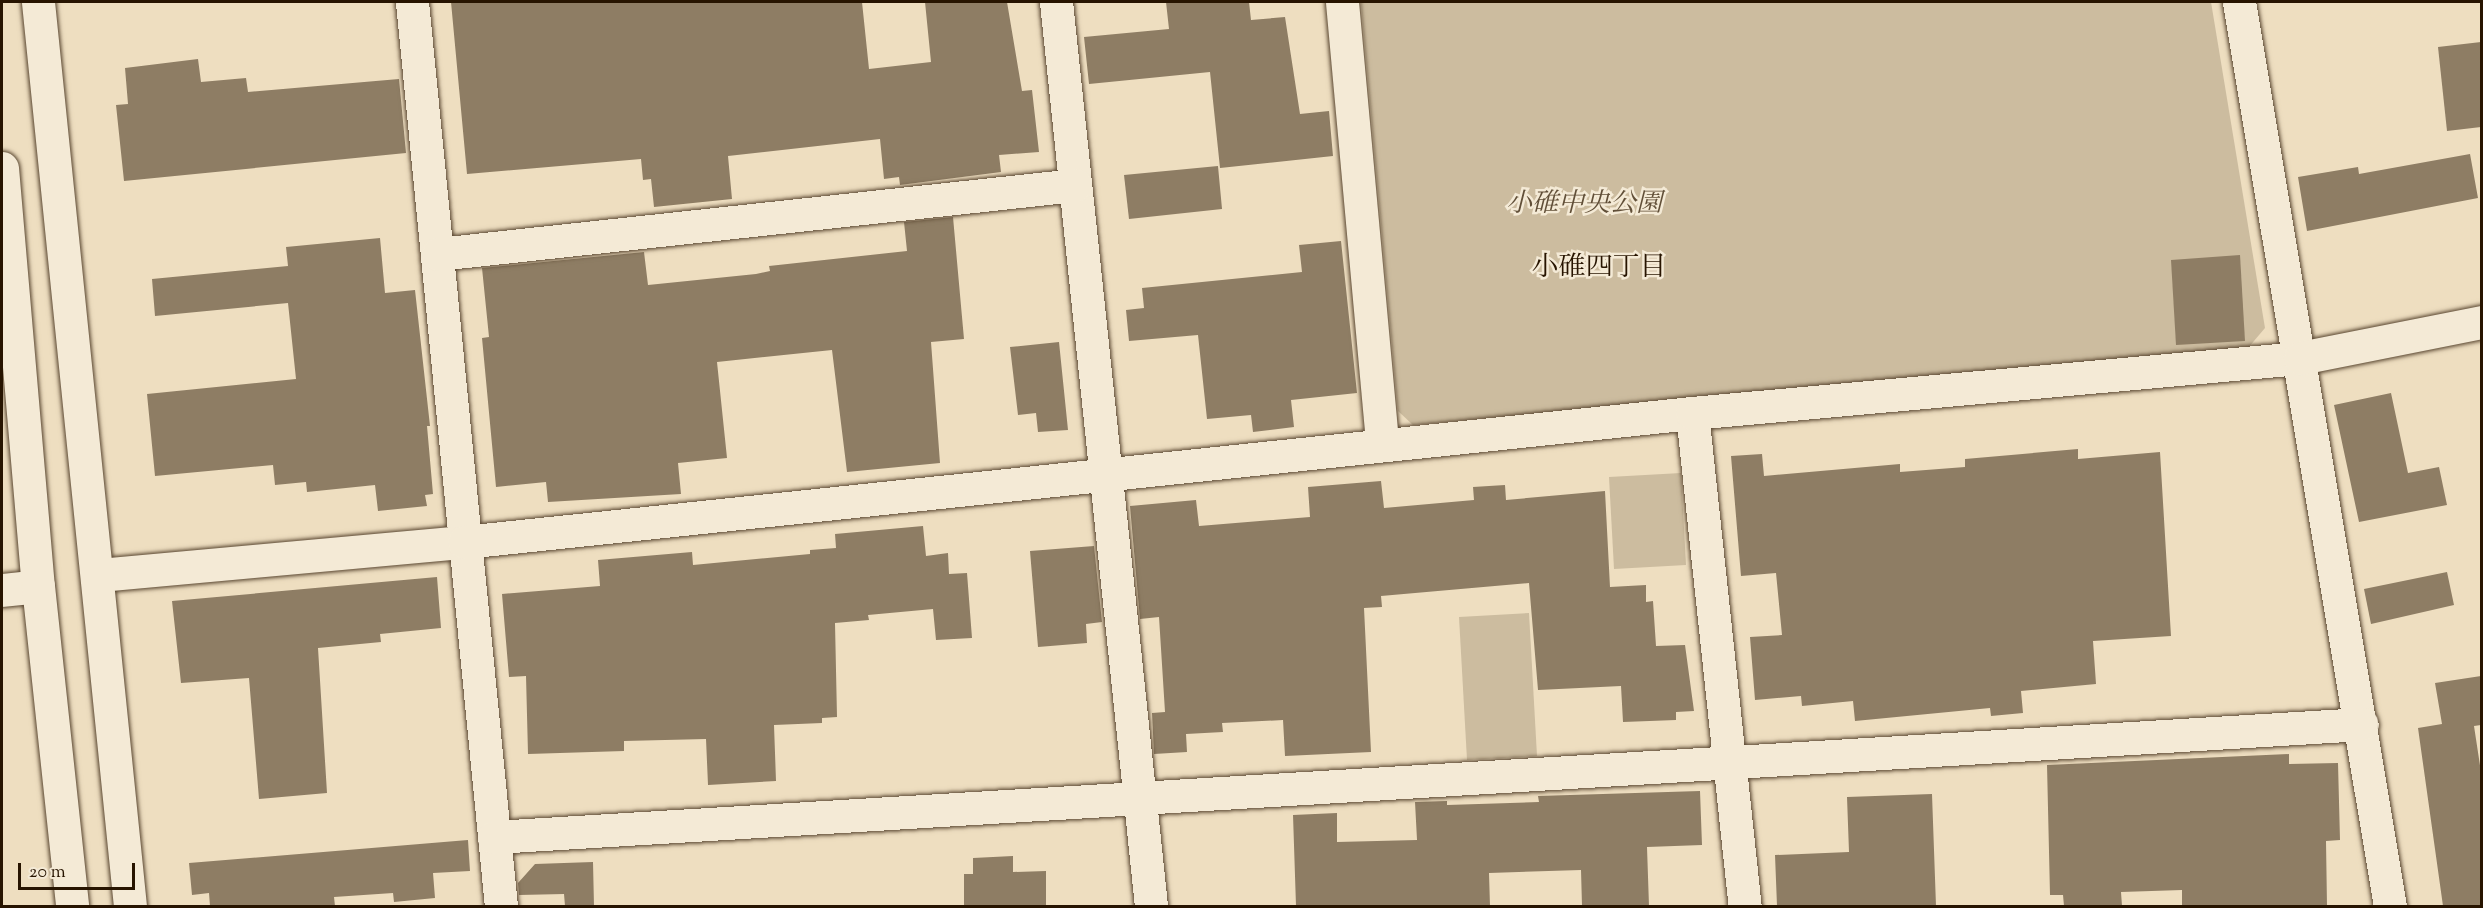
<!DOCTYPE html>
<meta charset="utf-8">
<style>
body{margin:0}
#map{position:relative;width:2483px;height:908px;overflow:hidden;background:#eedec0;font-family:"Sorts Mill Goudy","Noto Serif JP",serif}
div>[style]{position:absolute}
.green>*{inset:0;background:#ccbc9f}
.building>*{inset:0;background:#8e7d64}
.roads{filter:drop-shadow(0 0 2px #594630) drop-shadow(0 0 2px #594630)}
.minor>*{height:33px;margin:-16.5px;padding:0 16.5px;transform-origin:16.5px;border-radius:16.5px;background:#f4ead6}
.tertiary>*{height:33px;margin:-16.5px;padding:0 16.5px;transform-origin:16.5px;border-radius:16.5px;background:#f4ead6}
span{translate:-50% -50%;white-space:nowrap;text-align:center;line-height:1.15;-webkit-text-stroke:5px #f4ead6;paint-order:stroke}
.park-label{font-size:26px;color:#614f38;font-style:italic}
.neighbourhood-label{font-size:27px;color:#271400}
.frame{position:absolute;inset:0;border:3px solid #271400;pointer-events:none}
.scale{position:absolute;left:18px;top:863px;width:117px;height:27px;box-sizing:border-box;border:3px solid #271400;border-top:0;padding-left:8px;font-size:18px;line-height:21px;white-space:nowrap;color:#271400;-webkit-text-stroke:4px #f4ead6;paint-order:stroke}
</style>
<div id="map">
<div class="green">
<div style="clip-path:polygon(1361px 2px,2211px 2px,2265px 328px,2248px 348px,1413px 425px,1398px 411px)"></div>
<div style="clip-path:polygon(1681px 473px,1686px 565px,1614px 569px,1609px 477px)"></div>
<div style="clip-path:polygon(1529px 613px,1537px 756px,1467px 760px,1459px 617px)"></div>
</div>
<div class="building">
<div style="clip-path:polygon(451px 2px,862px 2px,869px 69px,931px 62px,925px 2px,1007px 2px,1022px 91px,1032px 90px,1039px 152px,999px 155px,1001px 172px,900px 185px,899px 177px,884px 179px,880px 139px,728px 156px,732px 199px,654px 207px,651px 179px,643px 180px,641px 159px,467px 174px)"></div>
<div style="clip-path:polygon(1166px 2px,1249px 2px,1251px 20px,1285px 17px,1300px 114px,1329px 111px,1333px 156px,1220px 168px,1210px 72px,1089px 84px,1084px 37px,1169px 29px)"></div>
<div style="clip-path:polygon(2481px 42px,2481px 127px,2447px 131px,2438px 47px)"></div>
<div style="clip-path:polygon(198px 59px,201px 82px,246px 78px,248px 92px,399px 79px,406px 153px,124px 181px,116px 105px,128px 104px,125px 68px)"></div>
<div style="clip-path:polygon(2470px 154px,2478px 198px,2307px 231px,2298px 177px,2358px 167px,2359px 174px)"></div>
<div style="clip-path:polygon(1218px 166px,1222px 209px,1129px 219px,1124px 175px)"></div>
<div style="clip-path:polygon(953px 217px,964px 339px,931px 342px,940px 463px,847px 472px,832px 350px,717px 362px,727px 458px,678px 463px,681px 494px,548px 502px,546px 482px,496px 487px,482px 338px,489px 337px,482px 268px,644px 252px,648px 285px,756px 274px,770px 271px,769px 266px,907px 251px,904px 222px)"></div>
<div style="clip-path:polygon(380px 238px,385px 293px,415px 290px,430px 426px,427px 426px,433px 494px,425px 495px,427px 506px,378px 511px,375px 485px,307px 492px,306px 482px,275px 485px,273px 465px,155px 476px,147px 394px,296px 379px,288px 303px,155px 316px,152px 279px,288px 266px,286px 247px)"></div>
<div style="clip-path:polygon(1341px 241px,1357px 393px,1291px 400px,1294px 427px,1253px 432px,1251px 415px,1207px 419px,1198px 335px,1129px 341px,1126px 310px,1144px 308px,1142px 288px,1302px 272px,1299px 245px)"></div>
<div style="clip-path:polygon(2240px 255px,2245px 341px,2176px 345px,2171px 260px)"></div>
<div style="clip-path:polygon(1059px 342px,1068px 430px,1038px 432px,1036px 413px,1018px 415px,1010px 347px)"></div>
<div style="clip-path:polygon(2391px 393px,2408px 473px,2439px 467px,2447px 505px,2359px 522px,2334px 405px)"></div>
<div style="clip-path:polygon(2078px 449px,2078px 459px,2160px 452px,2171px 636px,2093px 641px,2096px 684px,2021px 691px,2023px 713px,1991px 716px,1990px 708px,1855px 721px,1853px 701px,1802px 706px,1801px 696px,1755px 700px,1750px 637px,1782px 635px,1776px 573px,1741px 576px,1731px 456px,1762px 454px,1764px 476px,1900px 464px,1900px 472px,1965px 467px,1965px 459px)"></div>
<div style="clip-path:polygon(1381px 481px,1384px 508px,1474px 500px,1473px 487px,1505px 485px,1506px 500px,1605px 491px,1610px 587px,1646px 585px,1646px 602px,1653px 601px,1656px 646px,1685px 645px,1694px 711px,1676px 712px,1676px 720px,1623px 722px,1621px 686px,1538px 690px,1529px 583px,1381px 596px,1382px 607px,1364px 608px,1371px 752px,1285px 756px,1283px 720px,1222px 723px,1223px 732px,1186px 734px,1187px 752px,1154px 754px,1152px 713px,1165px 712px,1159px 617px,1140px 619px,1130px 506px,1196px 500px,1199px 526px,1310px 517px,1308px 487px)"></div>
<div style="clip-path:polygon(923px 526px,926px 556px,948px 553px,949px 574px,967px 573px,972px 638px,936px 640px,933px 609px,868px 615px,869px 620px,835px 623px,837px 717px,822px 718px,822px 723px,774px 725px,776px 781px,708px 785px,706px 739px,624px 741px,624px 751px,528px 754px,526px 676px,509px 677px,502px 594px,600px 586px,598px 560px,692px 552px,693px 565px,810px 554px,810px 550px,836px 548px,835px 534px)"></div>
<div style="clip-path:polygon(1094px 546px,1102px 622px,1086px 624px,1087px 643px,1038px 647px,1030px 551px)"></div>
<div style="clip-path:polygon(2447px 572px,2454px 605px,2371px 624px,2364px 589px)"></div>
<div style="clip-path:polygon(437px 577px,441px 628px,380px 634px,381px 642px,318px 648px,327px 793px,259px 799px,249px 678px,181px 683px,172px 601px)"></div>
<div style="clip-path:polygon(2481px 676px,2481px 725px,2474px 726px,2481px 772px,2481px 906px,2443px 906px,2418px 728px,2442px 724px,2435px 683px)"></div>
<div style="clip-path:polygon(2289px 754px,2289px 764px,2338px 763px,2340px 840px,2326px 841px,2327px 906px,2182px 906px,2182px 890px,2121px 892px,2122px 906px,2064px 906px,2063px 895px,2050px 895px,2047px 765px)"></div>
<div style="clip-path:polygon(1700px 791px,1702px 845px,1647px 847px,1649px 906px,1582px 906px,1581px 870px,1489px 873px,1490px 906px,1296px 906px,1293px 815px,1337px 813px,1337px 842px,1417px 840px,1415px 802px,1447px 801px,1447px 805px,1539px 802px,1538px 796px)"></div>
<div style="clip-path:polygon(1932px 794px,1936px 906px,1777px 906px,1775px 855px,1849px 852px,1847px 797px)"></div>
<div style="clip-path:polygon(468px 840px,470px 871px,433px 873px,435px 898px,394px 902px,393px 893px,334px 897px,335px 906px,210px 906px,209px 893px,192px 895px,189px 863px)"></div>
<div style="clip-path:polygon(1013px 856px,1013px 872px,1046px 871px,1046px 906px,964px 906px,964px 874px,973px 874px,973px 858px)"></div>
<div style="clip-path:polygon(593px 862px,594px 906px,565px 906px,564px 894px,519px 895px,518px 883px,535px 864px)"></div>
</div>
<div class="roads">
<div class="minor">
<div style="left:412px;top:2px;width:908px;rotate:84.38deg"></div>
<div style="left:1056px;top:2px;width:909px;rotate:84deg"></div>
<div style="left:1342px;top:2px;width:445px;rotate:84.8deg"></div>
<div style="left:2239px;top:2px;width:917px;rotate:80.52deg"></div>
<div style="left:438px;top:254px;width:641px;rotate:-6.18deg"></div>
<div style="left:1692px;top:413px;width:496px;rotate:83.9deg"></div>
<div style="left:99px;top:575px;width:366px;rotate:-5.2deg"></div>
<div style="left:464px;top:542px;width:1235px;rotate:-6deg"></div>
<div style="left:1692px;top:413px;width:610px;rotate:-5.17deg"></div>
<div style="left:2300px;top:358px;width:186px;rotate:-11.2deg"></div>
<div style="left:2px;top:590px;width:36px;rotate:-6deg"></div>
<div style="left:494px;top:837px;width:1871px;rotate:-3.46deg"></div>
</div>
<div class="tertiary">
<div style="left:38px;top:2px;width:909px;rotate:84.19deg"></div>
<div style="left:2px;top:168px;width:420px;rotate:85.1deg"></div>
<div style="left:38px;top:586px;width:322px;rotate:83.9deg"></div>
</div>
</div>
<div class="park-label">
<span style="left:1584px;top:205px">小碓中央公園</span>
</div>
<div class="neighbourhood-label">
<span style="left:1599px;top:269px">小碓四丁目</span>
</div>
<div class="frame"></div>
<div class="scale">20 m</div>
</div>
